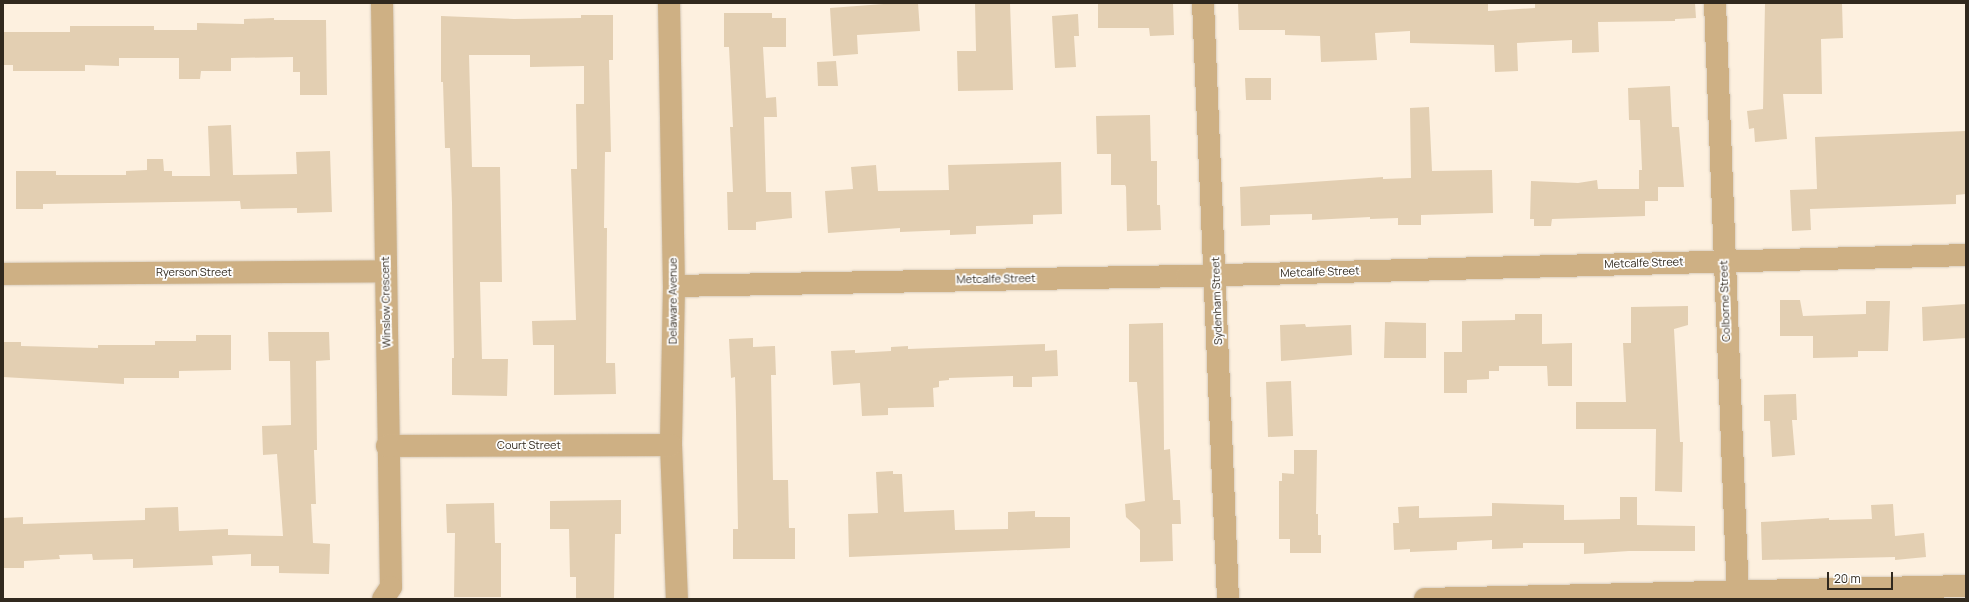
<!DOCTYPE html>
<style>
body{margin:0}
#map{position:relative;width:1969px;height:602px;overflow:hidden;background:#fdf0df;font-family:Manrope,sans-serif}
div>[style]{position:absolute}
.building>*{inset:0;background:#e3cfb2}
.roads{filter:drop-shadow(0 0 1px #d8ccbc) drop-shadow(0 0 1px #d8ccbc)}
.street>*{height:22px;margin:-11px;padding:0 11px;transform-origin:11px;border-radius:11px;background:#ceb084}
span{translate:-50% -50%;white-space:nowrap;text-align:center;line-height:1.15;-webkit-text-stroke:3.5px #fff;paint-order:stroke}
.street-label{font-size:11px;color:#31291e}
.frame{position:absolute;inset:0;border:4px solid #31291e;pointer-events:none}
.scale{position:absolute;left:1827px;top:572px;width:66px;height:18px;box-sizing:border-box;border:2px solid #31291e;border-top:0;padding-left:5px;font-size:12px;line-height:14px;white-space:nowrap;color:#31291e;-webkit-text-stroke:3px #fff;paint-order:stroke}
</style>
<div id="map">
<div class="building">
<div style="clip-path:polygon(897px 3px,918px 3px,920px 31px,857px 35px,858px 54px,833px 56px,830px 8px)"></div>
<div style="clip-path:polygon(975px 3px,1010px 3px,1013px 90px,958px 91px,957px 51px,976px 51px)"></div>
<div style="clip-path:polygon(1098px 3px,1173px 3px,1174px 35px,1150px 36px,1149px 28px,1098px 28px)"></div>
<div style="clip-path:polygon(1238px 3px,1488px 3px,1488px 11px,1535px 8px,1535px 3px,1695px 3px,1696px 18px,1675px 19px,1675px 21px,1598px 22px,1599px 52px,1572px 53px,1572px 40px,1517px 43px,1518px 71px,1495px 72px,1494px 45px,1410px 43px,1410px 31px,1375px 33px,1377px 60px,1321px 62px,1320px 36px,1285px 35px,1285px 30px,1239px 30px)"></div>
<div style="clip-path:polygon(1765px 3px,1842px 3px,1843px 38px,1821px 39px,1822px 94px,1783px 94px,1787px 139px,1755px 142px,1754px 128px,1749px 129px,1747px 111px,1763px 109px)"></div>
<div style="clip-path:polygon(724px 13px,772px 13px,772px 18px,786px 18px,786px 47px,763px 47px,766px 98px,776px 97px,777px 117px,764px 117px,766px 192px,791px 192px,792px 218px,756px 222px,756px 230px,728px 230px,727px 192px,733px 192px,730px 127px,733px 127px,729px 47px,724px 47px)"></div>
<div style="clip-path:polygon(1078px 14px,1079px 36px,1074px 36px,1076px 67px,1055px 68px,1052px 16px)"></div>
<div style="clip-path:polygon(581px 15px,613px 15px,613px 60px,609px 60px,611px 152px,605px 152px,604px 228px,607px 228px,606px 363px,615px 363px,616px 394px,554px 395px,554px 345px,533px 345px,532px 321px,576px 320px,571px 169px,577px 169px,576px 104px,584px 104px,584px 66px,530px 67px,530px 55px,469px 55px,472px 167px,500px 167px,502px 282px,480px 282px,482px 359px,508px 359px,507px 396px,452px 395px,452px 358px,454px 358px,452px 203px,450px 148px,445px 148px,443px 82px,441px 82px,441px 16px,514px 19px,581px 18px)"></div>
<div style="clip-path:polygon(274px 18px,274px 20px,326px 20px,327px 95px,300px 95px,300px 72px,293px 72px,293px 57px,231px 58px,231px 71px,201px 71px,200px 79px,179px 79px,179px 58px,119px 58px,119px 66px,85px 65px,85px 71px,13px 71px,13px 65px,3px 65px,3px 32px,70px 32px,70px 26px,154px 26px,154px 30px,197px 30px,197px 23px,244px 24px,244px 19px)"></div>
<div style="clip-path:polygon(836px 61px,838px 86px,818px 86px,817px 62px)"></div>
<div style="clip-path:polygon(1245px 78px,1271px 78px,1271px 100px,1246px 100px)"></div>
<div style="clip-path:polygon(1670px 86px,1672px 127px,1679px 127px,1684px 187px,1658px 187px,1658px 201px,1645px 201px,1645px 216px,1552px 219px,1551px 226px,1534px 226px,1534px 219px,1530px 219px,1531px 181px,1578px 183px,1597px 180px,1598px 189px,1639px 189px,1639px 170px,1642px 170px,1640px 120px,1629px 120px,1628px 88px)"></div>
<div style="clip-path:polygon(1429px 107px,1432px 171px,1492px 170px,1493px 213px,1421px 215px,1421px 225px,1398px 225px,1398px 218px,1370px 219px,1370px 217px,1312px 220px,1312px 214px,1270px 215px,1270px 225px,1241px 226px,1240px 187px,1383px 177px,1383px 179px,1411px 178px,1410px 108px)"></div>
<div style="clip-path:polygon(1150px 115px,1151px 161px,1157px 161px,1157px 205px,1160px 205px,1161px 230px,1127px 231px,1126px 187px,1125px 185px,1111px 185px,1111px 154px,1097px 154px,1096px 116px)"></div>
<div style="clip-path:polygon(231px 125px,233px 175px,297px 174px,296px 152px,330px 151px,332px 212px,297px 213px,297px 208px,241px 209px,240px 201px,43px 204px,43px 209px,16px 209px,16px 171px,56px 171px,56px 175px,126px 175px,126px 171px,147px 170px,147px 159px,163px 159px,164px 171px,172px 171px,172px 176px,210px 176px,208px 126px)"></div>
<div style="clip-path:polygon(1966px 131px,1966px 194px,1956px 195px,1956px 204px,1810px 209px,1811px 230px,1792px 231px,1790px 190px,1817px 189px,1815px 137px)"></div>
<div style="clip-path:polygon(1061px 162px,1062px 214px,1033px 215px,1033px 224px,976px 226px,976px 234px,950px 235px,950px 230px,900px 232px,900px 228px,828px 233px,825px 191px,853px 189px,851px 167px,876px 165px,878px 191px,949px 190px,948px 165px)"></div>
<div style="clip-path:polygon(1780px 300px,1800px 300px,1803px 316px,1866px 314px,1866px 301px,1890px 301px,1888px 351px,1858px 351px,1858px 357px,1813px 358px,1813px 336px,1780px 336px)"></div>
<div style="clip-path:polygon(1966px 304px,1966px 338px,1923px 341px,1922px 307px)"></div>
<div style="clip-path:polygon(1688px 306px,1688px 325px,1674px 329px,1680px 442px,1683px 442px,1682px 492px,1655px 491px,1656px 429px,1576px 429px,1576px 402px,1626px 402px,1623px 343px,1631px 343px,1631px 307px)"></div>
<div style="clip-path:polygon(1515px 314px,1542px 314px,1542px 344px,1572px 343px,1572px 386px,1548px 386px,1547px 366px,1499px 366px,1499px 371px,1489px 371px,1489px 379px,1467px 380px,1467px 393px,1444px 393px,1444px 352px,1462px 352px,1462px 321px,1515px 320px)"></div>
<div style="clip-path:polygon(1385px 322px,1426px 323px,1426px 358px,1384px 358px)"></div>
<div style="clip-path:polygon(1163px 323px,1164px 450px,1170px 449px,1173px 500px,1180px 500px,1181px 524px,1172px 524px,1173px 561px,1140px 562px,1140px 530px,1126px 517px,1125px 504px,1145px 501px,1137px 382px,1129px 382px,1129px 324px)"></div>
<div style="clip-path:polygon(1305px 324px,1306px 327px,1351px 325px,1352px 355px,1281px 361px,1280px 325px)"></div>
<div style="clip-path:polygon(268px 332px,329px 332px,330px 360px,316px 361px,317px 450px,314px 450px,316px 504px,311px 504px,313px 543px,330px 544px,329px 574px,279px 573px,279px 566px,251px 566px,251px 554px,212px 556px,213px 565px,133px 568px,133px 559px,93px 560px,92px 554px,59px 555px,60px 559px,24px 561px,24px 568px,3px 568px,3px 518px,23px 517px,23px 524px,145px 520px,145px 508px,178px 507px,179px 531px,228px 529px,228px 535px,283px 536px,277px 454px,263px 455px,262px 426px,291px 425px,290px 361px,269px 361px)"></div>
<div style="clip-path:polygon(196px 335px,231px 335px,231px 370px,179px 371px,179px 378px,124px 378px,124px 384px,3px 377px,3px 342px,21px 342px,21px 346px,98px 348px,98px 345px,155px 345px,155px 341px,196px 341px)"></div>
<div style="clip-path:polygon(753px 338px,753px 347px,775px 346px,776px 375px,771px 375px,773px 480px,788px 480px,789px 528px,795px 528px,795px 559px,733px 559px,733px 529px,738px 529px,736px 413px,735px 377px,731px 378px,729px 339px)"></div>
<div style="clip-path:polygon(1045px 344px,1045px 351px,1057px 350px,1058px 376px,1032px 377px,1032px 387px,1013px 387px,1013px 376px,949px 378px,949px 380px,939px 381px,939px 387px,933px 388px,934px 407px,888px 408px,888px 415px,862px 416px,860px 383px,833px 385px,831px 351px,855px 350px,855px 353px,891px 351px,891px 347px,908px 346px,908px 349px)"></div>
<div style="clip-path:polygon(1291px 381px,1293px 436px,1268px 437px,1266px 382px)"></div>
<div style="clip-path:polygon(1796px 394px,1797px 420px,1792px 420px,1795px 455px,1772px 457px,1770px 421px,1764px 421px,1764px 395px)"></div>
<div style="clip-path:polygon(1294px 450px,1317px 450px,1316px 514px,1318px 514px,1318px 535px,1321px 535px,1321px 553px,1290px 553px,1290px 539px,1279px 539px,1279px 481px,1282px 481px,1282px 473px,1294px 474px)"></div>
<div style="clip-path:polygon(893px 471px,893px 474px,902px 474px,904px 512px,954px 510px,955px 530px,1008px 529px,1008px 512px,1035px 511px,1035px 517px,1070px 517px,1070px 548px,849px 557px,848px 514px,878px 513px,876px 472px)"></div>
<div style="clip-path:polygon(1620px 497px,1637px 497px,1637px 525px,1695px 526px,1695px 551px,1629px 551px,1584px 554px,1584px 543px,1523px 543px,1523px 548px,1492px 549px,1492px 540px,1457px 542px,1457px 550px,1410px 552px,1410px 549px,1394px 550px,1393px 523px,1399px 523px,1398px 507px,1419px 506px,1419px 518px,1492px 516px,1492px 503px,1564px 505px,1564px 520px,1620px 519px)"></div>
<div style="clip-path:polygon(621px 500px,621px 534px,615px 534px,614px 599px,576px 599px,576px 577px,570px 577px,569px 529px,550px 529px,550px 501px)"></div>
<div style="clip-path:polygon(494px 503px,495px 543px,501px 543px,501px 597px,454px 597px,455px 533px,447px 533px,446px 504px)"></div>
<div style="clip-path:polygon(1893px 504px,1895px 536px,1924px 533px,1926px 557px,1895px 560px,1895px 557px,1762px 560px,1761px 522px,1829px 518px,1829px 520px,1872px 519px,1871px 505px)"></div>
</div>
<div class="roads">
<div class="street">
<div style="left:382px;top:3px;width:584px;rotate:89.12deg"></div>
<div style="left:391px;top:587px;width:14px;rotate:124deg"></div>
<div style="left:669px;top:3px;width:283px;rotate:89deg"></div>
<div style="left:674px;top:286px;width:159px;rotate:91.1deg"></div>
<div style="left:671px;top:445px;width:154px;rotate:87.8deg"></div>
<div style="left:1203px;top:3px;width:597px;rotate:87.6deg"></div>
<div style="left:1715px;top:3px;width:596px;rotate:87.79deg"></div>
<div style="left:3px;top:274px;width:382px;rotate:-0.4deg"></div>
<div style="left:674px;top:286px;width:513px;rotate:-1.12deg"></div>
<div style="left:1187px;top:276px;width:779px;rotate:-1.54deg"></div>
<div style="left:387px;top:446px;width:284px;rotate:-0.2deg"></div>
<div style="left:1425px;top:599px;width:541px;rotate:-1.38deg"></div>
</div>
</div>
<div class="street-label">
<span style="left:1644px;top:263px;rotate:-2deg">Metcalfe Street</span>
<span style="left:194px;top:272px">Ryerson Street</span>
<span style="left:1320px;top:272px;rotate:-2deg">Metcalfe Street</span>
<span style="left:996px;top:279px;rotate:-1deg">Metcalfe Street</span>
<span style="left:673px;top:301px;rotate:-90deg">Delaware Avenue</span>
<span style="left:1217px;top:301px;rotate:-92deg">Sydenham Street</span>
<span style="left:1725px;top:301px;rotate:-92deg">Colborne Street</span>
<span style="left:386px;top:302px;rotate:-91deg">Winslow Crescent</span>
<span style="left:529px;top:445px">Court Street</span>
</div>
<div class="frame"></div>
<div class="scale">20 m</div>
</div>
